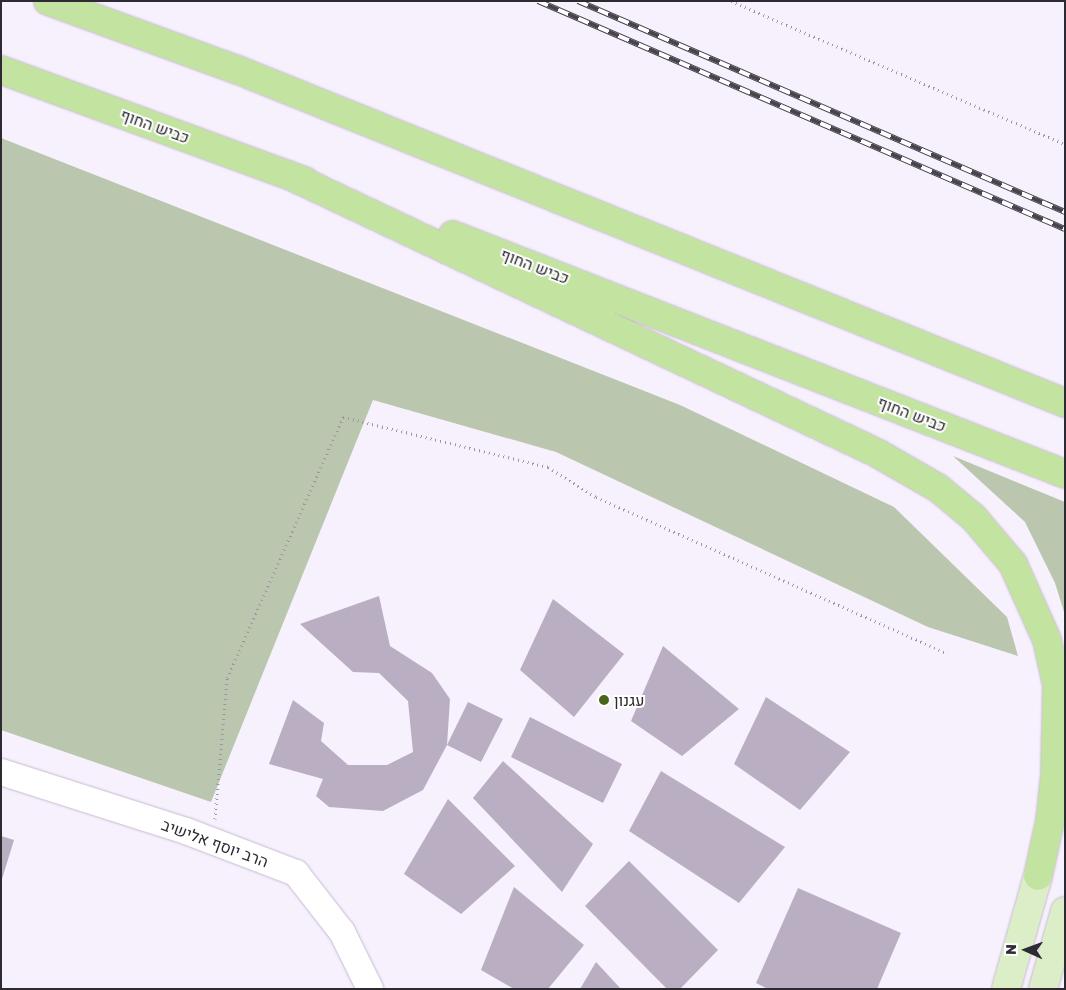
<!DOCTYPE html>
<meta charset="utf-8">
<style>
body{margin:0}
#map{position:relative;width:1066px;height:990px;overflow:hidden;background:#f7f0fd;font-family:"Golos Text",Heebo,sans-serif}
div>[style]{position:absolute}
.green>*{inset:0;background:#bac6ae}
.building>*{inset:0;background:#baafc2}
.path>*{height:3px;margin-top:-1.5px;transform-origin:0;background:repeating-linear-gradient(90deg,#9b96a0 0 1px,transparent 0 5px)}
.roads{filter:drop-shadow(0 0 1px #c6bbcf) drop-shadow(0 0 1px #c6bbcf)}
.minor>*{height:26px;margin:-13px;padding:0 13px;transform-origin:13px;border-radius:13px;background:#fff}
.major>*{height:28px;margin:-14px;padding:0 14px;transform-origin:14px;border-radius:14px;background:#dbeec7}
.highway>*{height:28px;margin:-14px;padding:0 14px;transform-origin:14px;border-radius:14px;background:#c3e3a1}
.rail>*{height:5.5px;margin-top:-2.75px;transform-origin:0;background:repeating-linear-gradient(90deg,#fff 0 11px,#48444c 0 22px);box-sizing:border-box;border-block:1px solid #48444c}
.dots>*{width:14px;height:14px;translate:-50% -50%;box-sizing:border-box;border:2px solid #fff;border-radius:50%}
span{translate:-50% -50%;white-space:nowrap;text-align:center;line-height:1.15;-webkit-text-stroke:4px #fff;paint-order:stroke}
.street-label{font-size:16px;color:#2e2a31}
.poi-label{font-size:16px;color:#2e2a31}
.left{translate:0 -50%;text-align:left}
.frame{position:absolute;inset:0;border:2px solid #2e2a31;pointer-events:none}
.north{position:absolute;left:1001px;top:925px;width:50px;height:50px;-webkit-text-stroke:4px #fff;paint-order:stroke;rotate:272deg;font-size:14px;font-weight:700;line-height:20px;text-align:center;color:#2e2a31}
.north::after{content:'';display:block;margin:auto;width:18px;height:22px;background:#2e2a31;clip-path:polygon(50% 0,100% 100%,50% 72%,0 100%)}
</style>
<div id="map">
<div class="green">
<div style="clip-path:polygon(1px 138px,680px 405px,894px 507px,1007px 617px,1018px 656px,928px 627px,556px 452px,373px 400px,211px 802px,1px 730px)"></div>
<div style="clip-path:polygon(953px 456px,1065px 502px,1065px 615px,1055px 583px,1025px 522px)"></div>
</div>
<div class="building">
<div style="clip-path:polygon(379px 596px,390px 646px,432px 673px,450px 699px,447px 745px,423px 790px,383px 811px,329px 807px,316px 796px,323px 779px,269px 764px,293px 700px,324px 723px,321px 741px,348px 765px,387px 765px,413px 752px,408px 701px,379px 673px,353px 672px,300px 624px)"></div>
<div style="clip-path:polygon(553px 599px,624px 654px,574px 717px,520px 670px)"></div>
<div style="clip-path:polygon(663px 646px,739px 709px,682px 756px,631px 721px)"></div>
<div style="clip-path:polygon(766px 697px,850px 752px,800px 810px,734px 764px)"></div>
<div style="clip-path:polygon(468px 702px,503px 719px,481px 762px,447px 745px)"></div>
<div style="clip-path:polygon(530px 717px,622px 764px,603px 803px,511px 757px)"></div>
<div style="clip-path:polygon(503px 761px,593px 844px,562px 892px,473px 798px)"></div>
<div style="clip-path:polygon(661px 771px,785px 847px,739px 903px,629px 831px)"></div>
<div style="clip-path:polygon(448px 799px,515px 866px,461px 914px,404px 874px)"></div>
<div style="clip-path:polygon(1px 836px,14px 840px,2px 879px,1px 879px)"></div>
<div style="clip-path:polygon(629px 861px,718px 950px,680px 989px,667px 989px,585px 906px)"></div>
<div style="clip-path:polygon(514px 887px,584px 945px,548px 989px,514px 989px,481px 970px)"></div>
<div style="clip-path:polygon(798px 888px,901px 933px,877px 989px,768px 989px,756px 983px)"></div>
<div style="clip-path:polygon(596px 962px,621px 989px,580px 989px)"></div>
</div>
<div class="path">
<div style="left:731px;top:1px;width:363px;rotate:23.2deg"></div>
<div style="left:215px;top:819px;width:142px;rotate:-85.1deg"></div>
<div style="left:227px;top:678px;width:286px;rotate:-66deg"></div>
<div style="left:343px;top:417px;width:211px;rotate:13.7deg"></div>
<div style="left:548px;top:467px;width:57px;rotate:32deg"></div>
<div style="left:596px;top:497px;width:385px;rotate:24deg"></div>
</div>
<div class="roads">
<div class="minor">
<div style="left:1px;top:772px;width:194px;rotate:17.7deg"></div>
<div style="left:186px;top:831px;width:118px;rotate:20.9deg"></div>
<div style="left:296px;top:873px;width:75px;rotate:52.1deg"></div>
<div style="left:342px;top:932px;width:64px;rotate:63.8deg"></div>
</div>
<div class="major">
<div style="left:1006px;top:989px;width:117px;rotate:-74.2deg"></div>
<div style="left:1043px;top:989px;width:81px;rotate:-74.2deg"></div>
</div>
<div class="highway">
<div style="left:48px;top:1px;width:202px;rotate:20deg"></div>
<div style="left:238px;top:70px;width:892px;rotate:21.93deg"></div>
<div style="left:1px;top:70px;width:324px;rotate:20.1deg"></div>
<div style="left:289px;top:175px;width:650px;rotate:25.3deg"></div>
<div style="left:877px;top:453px;width:70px;rotate:29.8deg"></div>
<div style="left:938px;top:488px;width:47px;rotate:39.8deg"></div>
<div style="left:974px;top:518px;width:60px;rotate:49.7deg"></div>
<div style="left:1013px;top:564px;width:83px;rotate:65.9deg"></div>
<div style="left:1047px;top:640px;width:46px;rotate:77.5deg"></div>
<div style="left:1057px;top:685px;width:90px;rotate:91.3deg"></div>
<div style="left:1055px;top:775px;width:46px;rotate:96.2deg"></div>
<div style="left:1050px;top:821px;width:56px;rotate:102.3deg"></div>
<div style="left:453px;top:235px;width:657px;rotate:21.33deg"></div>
</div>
</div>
<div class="rail">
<div style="left:538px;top:1px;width:574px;rotate:23.4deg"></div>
<div style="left:578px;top:1px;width:531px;rotate:23.43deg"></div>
</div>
<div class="dots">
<div style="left:604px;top:700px;background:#47661c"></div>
</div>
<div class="street-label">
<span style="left:155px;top:126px;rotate:20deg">כביש החוף</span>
<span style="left:535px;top:266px;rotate:21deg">כביש החוף</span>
<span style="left:912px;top:414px;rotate:21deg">כביש החוף</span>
<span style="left:215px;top:843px;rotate:20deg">הרב יוסף אלישיב</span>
</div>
<div class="poi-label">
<span class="left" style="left:614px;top:700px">עגנון</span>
</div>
<div class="frame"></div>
<div class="north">N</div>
</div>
